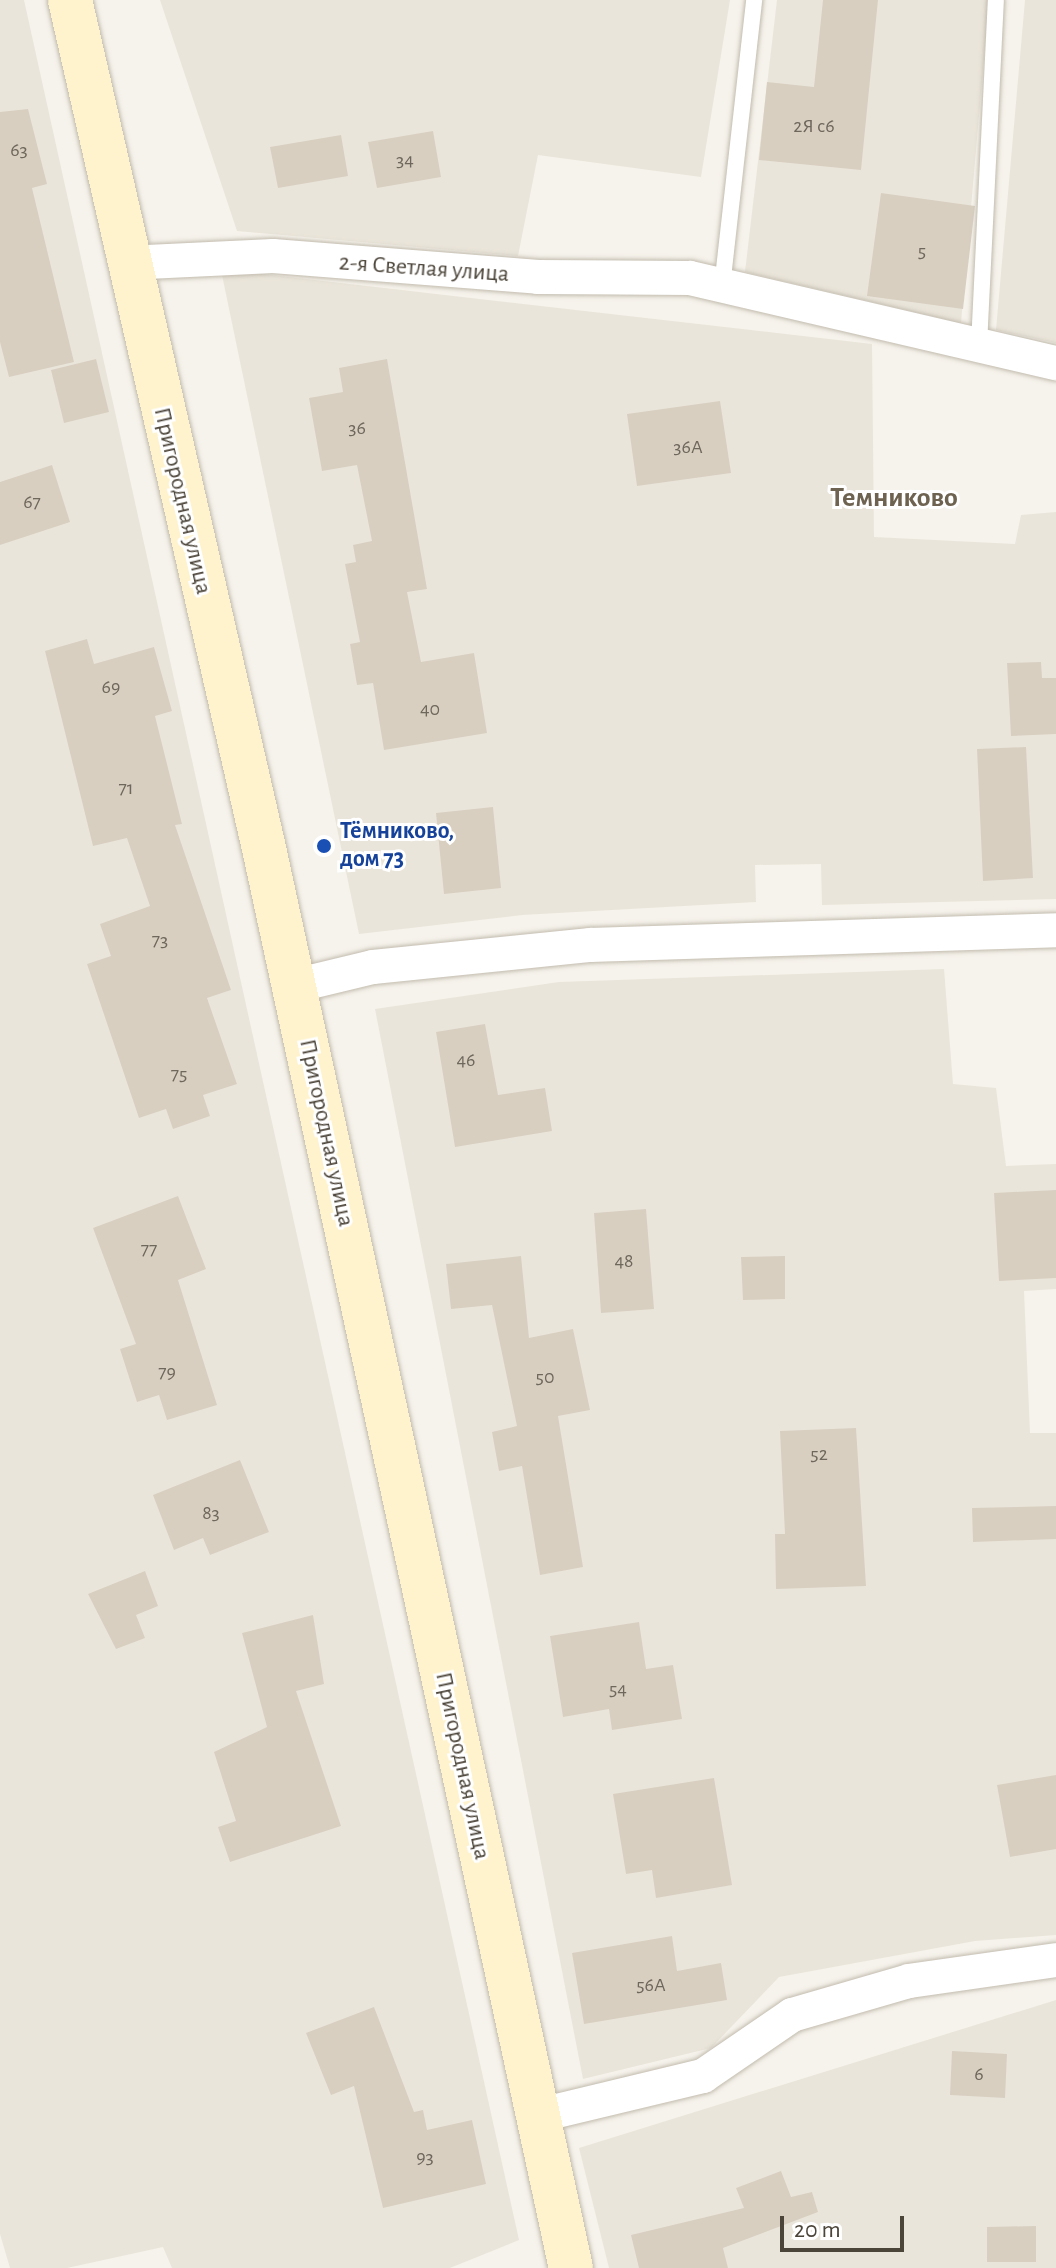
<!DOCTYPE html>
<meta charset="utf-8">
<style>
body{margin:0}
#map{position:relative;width:1056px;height:2268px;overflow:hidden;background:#f6f3ec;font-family:"Alegreya Sans",sans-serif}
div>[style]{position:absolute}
.residential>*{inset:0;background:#eae5da}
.building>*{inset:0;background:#d8cfc1}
.roads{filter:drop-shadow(0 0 2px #c2bbae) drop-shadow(0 0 2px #c2bbae)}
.lane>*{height:16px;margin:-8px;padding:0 8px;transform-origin:8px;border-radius:8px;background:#fff}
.street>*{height:34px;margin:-17px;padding:0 17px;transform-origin:17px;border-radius:17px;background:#fff}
.secondary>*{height:44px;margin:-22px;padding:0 22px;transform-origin:22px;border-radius:22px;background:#fff3cd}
.dots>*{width:22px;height:22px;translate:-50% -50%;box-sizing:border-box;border:4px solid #fff;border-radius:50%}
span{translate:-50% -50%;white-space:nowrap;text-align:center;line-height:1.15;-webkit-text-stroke:6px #fff;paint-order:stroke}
.number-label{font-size:20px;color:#6e675b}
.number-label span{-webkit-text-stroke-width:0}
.street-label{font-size:24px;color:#4b4439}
.transit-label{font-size:24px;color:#164399;font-weight:700}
.left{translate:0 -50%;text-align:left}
.quarter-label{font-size:28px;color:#6e6250;font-weight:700}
.scale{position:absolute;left:780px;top:2216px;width:124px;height:36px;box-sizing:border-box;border:4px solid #4b4439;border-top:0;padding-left:10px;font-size:24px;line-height:28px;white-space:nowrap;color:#4b4439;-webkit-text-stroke:6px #fff;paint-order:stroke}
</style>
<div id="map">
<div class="residential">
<div style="clip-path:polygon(0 0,24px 0,519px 2240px,450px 2268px,172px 2268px,163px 2247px,67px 2268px,10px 2268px,0 2234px)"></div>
<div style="clip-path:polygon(160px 0,730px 0,701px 177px,538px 155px,518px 256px,237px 231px)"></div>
<div style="clip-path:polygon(777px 0,989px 0,961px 323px,745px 272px)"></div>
<div style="clip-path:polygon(1025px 0,1056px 0,1056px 343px,996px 330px)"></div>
<div style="clip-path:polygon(263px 274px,872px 344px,874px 537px,1015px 544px,1021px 515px,1056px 512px,1056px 899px,822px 905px,821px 864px,755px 865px,756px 902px,522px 915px,359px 934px,222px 275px)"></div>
<div style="clip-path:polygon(944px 969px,953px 1084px,996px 1088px,1006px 1166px,1056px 1164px,1056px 1289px,1024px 1291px,1030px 1433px,1056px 1433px,1056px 1935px,975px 1941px,779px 1977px,711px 2048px,583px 2079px,375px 1009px,559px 982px)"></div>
<div style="clip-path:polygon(1056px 2000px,1056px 2268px,609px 2268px,579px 2148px)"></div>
</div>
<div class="building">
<div style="clip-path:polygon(823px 0,878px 0,861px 170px,759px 160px,767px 82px,814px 87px)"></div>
<div style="clip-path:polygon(28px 109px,47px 184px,32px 188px,74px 362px,9px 377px,0 342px,0 112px)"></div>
<div style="clip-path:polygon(433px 131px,441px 177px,377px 188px,368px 142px)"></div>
<div style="clip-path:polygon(341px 135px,348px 176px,278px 188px,270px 147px)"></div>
<div style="clip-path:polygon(881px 193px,975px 206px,963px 309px,867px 296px)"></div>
<div style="clip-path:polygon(96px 359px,109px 412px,64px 423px,51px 370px)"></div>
<div style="clip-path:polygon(387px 359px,427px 589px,407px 592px,421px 662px,474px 653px,487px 733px,384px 750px,373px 683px,357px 685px,350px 644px,360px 642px,345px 564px,356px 562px,353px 545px,372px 541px,357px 465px,322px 471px,309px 398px,343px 392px,339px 368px)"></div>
<div style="clip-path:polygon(720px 401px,731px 473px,637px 486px,627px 414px)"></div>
<div style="clip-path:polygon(52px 465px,70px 522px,0 545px,0 482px)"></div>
<div style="clip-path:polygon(87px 639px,94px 664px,154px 647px,172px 711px,155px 716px,182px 824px,175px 825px,231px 990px,207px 998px,237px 1084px,203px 1095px,210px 1116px,173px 1129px,166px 1109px,139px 1118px,87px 964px,111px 956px,100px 924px,150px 906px,127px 838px,93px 846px,45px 651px)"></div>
<div style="clip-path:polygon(1041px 662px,1042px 678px,1056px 678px,1056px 734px,1011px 736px,1007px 663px)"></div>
<div style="clip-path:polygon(1026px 747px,1033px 878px,983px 881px,977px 749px)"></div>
<div style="clip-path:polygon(493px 807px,501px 888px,444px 894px,436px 813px)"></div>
<div style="clip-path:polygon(485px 1024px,498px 1095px,545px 1088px,552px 1131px,455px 1147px,436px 1032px)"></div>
<div style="clip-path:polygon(1056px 1190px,1056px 1278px,999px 1281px,994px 1193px)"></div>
<div style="clip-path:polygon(178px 1196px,206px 1269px,178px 1280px,217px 1405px,167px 1420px,159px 1395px,137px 1402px,120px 1349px,136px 1344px,93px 1228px)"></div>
<div style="clip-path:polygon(646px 1209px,654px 1309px,601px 1313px,594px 1213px)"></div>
<div style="clip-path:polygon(521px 1256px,529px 1338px,573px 1329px,590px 1410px,558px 1416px,583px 1567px,540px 1575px,522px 1466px,499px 1471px,492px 1432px,517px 1426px,492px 1305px,451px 1309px,446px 1264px)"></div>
<div style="clip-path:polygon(785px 1256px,785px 1299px,743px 1300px,741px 1257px)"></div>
<div style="clip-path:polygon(856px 1428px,866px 1586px,776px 1589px,775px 1534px,785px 1534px,780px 1431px)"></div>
<div style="clip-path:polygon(240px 1460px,269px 1532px,210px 1555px,203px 1538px,174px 1550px,153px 1495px)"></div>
<div style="clip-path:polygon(1056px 1506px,1056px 1539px,973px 1542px,972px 1508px)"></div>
<div style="clip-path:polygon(145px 1571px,158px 1606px,136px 1615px,145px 1638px,116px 1649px,88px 1594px)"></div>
<div style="clip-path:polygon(313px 1615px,324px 1684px,296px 1691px,341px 1826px,230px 1862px,218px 1827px,236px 1821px,214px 1752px,267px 1727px,242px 1633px)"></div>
<div style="clip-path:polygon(639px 1622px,646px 1669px,673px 1665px,682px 1719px,612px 1730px,609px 1709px,563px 1717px,550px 1636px)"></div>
<div style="clip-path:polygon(1056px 1775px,1056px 1849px,1010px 1857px,997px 1785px)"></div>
<div style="clip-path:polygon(714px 1778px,732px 1885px,656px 1898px,652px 1870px,626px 1874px,613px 1794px)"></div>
<div style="clip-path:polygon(672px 1936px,677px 1971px,721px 1963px,727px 2000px,584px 2024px,572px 1953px)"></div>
<div style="clip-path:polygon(374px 2007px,414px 2112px,423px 2110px,427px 2130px,472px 2120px,486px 2184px,383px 2208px,354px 2086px,331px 2095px,306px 2033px)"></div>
<div style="clip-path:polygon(952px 2051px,1007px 2054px,1005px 2098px,950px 2095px)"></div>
<div style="clip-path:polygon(781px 2171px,791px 2197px,812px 2192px,818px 2212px,723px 2248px,728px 2268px,639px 2268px,631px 2235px,744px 2208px,736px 2188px)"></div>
<div style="clip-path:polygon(1036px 2226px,1036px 2262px,987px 2262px,987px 2227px)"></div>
</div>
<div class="roads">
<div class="lane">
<div style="left:722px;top:287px;width:289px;rotate:-83.6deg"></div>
<div style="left:979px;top:345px;width:345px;rotate:-87.2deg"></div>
</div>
<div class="street">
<div style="left:126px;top:263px;width:147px;rotate:-2.7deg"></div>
<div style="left:273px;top:256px;width:266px;rotate:4.5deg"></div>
<div style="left:538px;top:277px;width:152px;rotate:0.4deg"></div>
<div style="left:690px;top:278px;width:376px;rotate:13.1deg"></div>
<div style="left:294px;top:986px;width:81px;rotate:-13.5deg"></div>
<div style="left:373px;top:967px;width:219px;rotate:-5.8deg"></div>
<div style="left:591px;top:945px;width:465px;rotate:-1.8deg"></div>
<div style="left:536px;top:2116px;width:172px;rotate:-13.5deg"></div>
<div style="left:703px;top:2076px;width:108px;rotate:-34.4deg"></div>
<div style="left:792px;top:2015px;width:122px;rotate:-16.2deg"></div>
<div style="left:909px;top:1981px;width:148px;rotate:-8.1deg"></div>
</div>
<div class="secondary">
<div style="left:70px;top:0;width:875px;rotate:77.12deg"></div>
<div style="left:265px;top:853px;width:1448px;rotate:77.8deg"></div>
</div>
</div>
<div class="dots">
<div style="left:324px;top:846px;background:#1a4fb4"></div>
</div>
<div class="number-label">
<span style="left:814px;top:126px">2Я с6</span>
<span style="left:19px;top:150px">63</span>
<span style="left:405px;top:160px">34</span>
<span style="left:922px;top:251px">5</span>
<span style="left:357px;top:428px">36</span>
<span style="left:688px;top:447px">36А</span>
<span style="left:32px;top:502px">67</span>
<span style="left:111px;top:687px">69</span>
<span style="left:430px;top:709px">40</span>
<span style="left:126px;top:788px">71</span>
<span style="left:160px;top:940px">73</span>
<span style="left:466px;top:1060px">46</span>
<span style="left:179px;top:1074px">75</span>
<span style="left:149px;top:1249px">77</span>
<span style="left:624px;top:1261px">48</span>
<span style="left:167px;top:1372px">79</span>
<span style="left:545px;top:1377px">50</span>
<span style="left:819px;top:1454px">52</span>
<span style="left:211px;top:1513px">83</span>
<span style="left:618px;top:1689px">54</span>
<span style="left:651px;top:1985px">56А</span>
<span style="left:979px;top:2074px">6</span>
<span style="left:425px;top:2157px">93</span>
</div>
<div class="street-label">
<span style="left:424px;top:269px;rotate:4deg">2-я Светлая улица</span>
<span style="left:182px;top:501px;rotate:77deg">Пригородная улица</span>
<span style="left:326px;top:1133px;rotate:78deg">Пригородная улица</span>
<span style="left:462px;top:1766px;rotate:78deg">Пригородная улица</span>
</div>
<div class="transit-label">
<span class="left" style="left:340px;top:846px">Тёмниково,<br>дом 73</span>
</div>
<div class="quarter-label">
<span style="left:894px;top:498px">Темниково</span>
</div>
<div class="scale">20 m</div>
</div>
